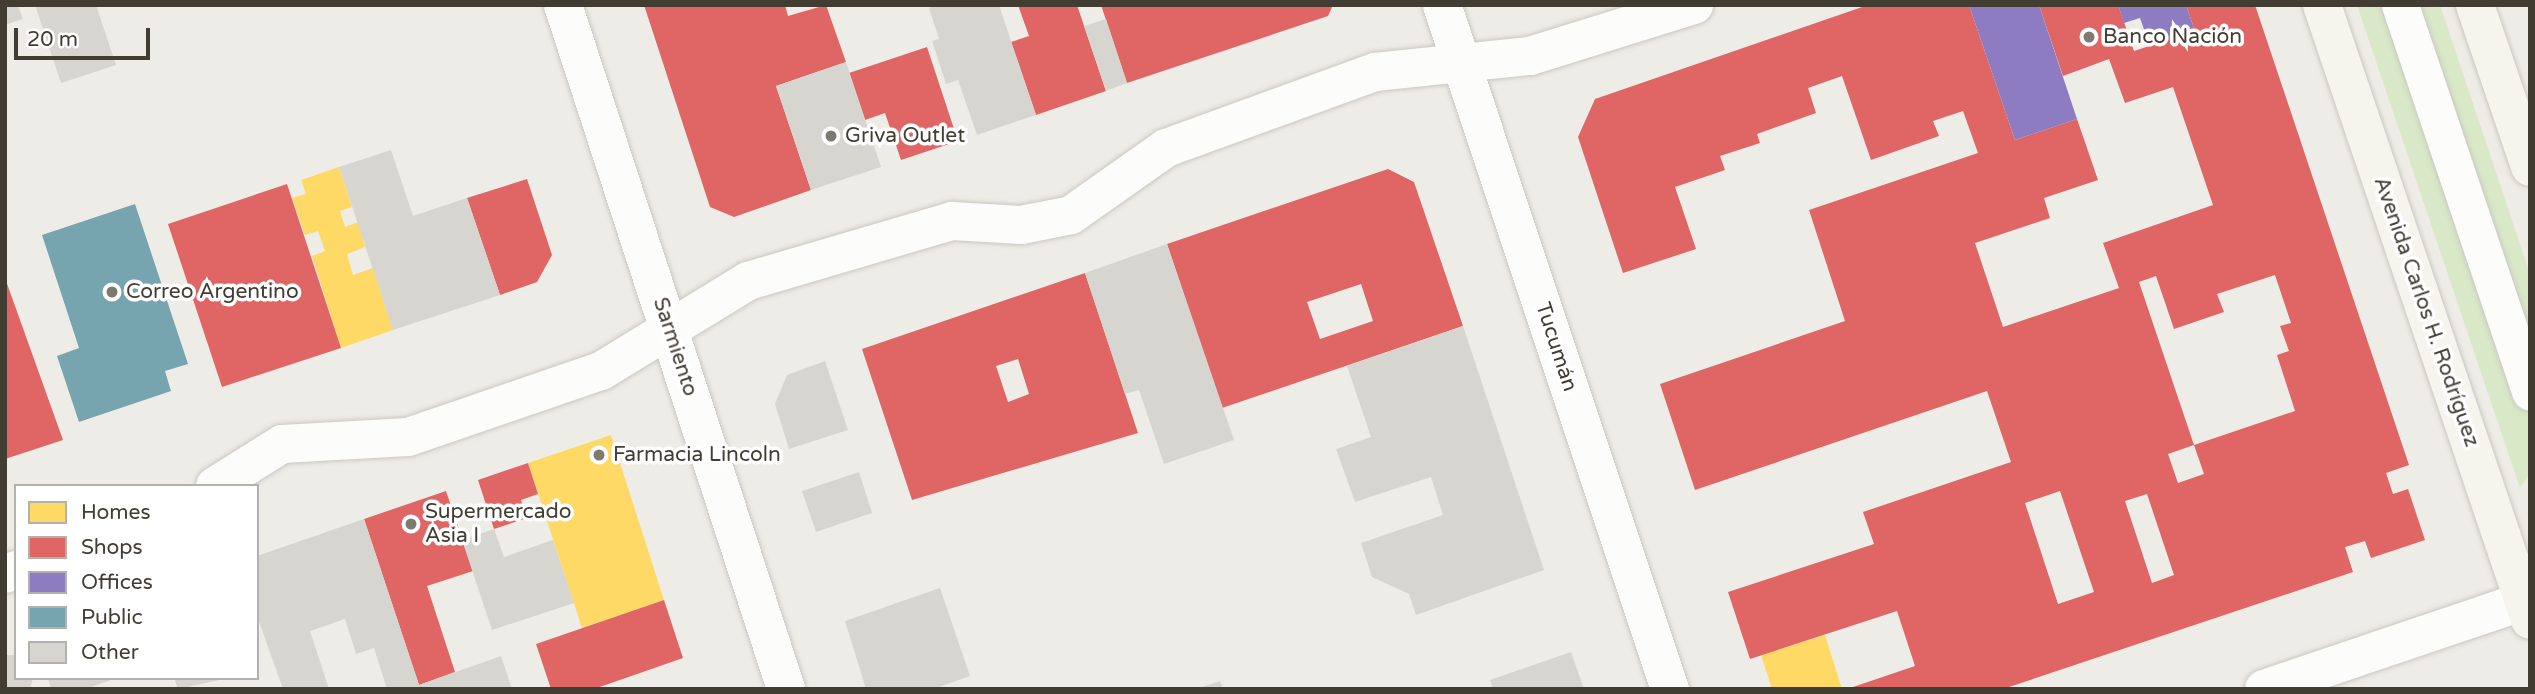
<!DOCTYPE html>
<meta charset="utf-8">
<style>
body{margin:0}
#map{position:relative;width:2535px;height:694px;overflow:hidden;background:#eeece6;font-family:"Varela Round",sans-serif}
div>[style]{position:absolute}
.green>*{inset:0;background:#d9e8c6}
.homes>*{inset:0;background:#ffd966}
.shops>*{inset:0;background:#e06666}
.offices>*{inset:0;background:#8e7cc3}
.public>*{inset:0;background:#76a5af}
.building>*{inset:0;background:#d7d5cf}
.roads{filter:drop-shadow(0 0 2px #cac8c2) drop-shadow(0 0 2px #cac8c2)}
.pedestrian>*{height:37px;margin:-18.5px;padding:0 18.5px;transform-origin:18.5px;border-radius:18.5px;background:#fcfcfb}
.minor>*{height:38px;margin:-19px;padding:0 19px;transform-origin:19px;border-radius:19px;background:#fcfcfb}
.tertiary>*{height:38px;margin:-19px;padding:0 19px;transform-origin:19px;border-radius:19px;background:#fcfcfb}
.secondary>*{height:38px;margin:-19px;padding:0 19px;transform-origin:19px;border-radius:19px;background:#f5f4ed}
.dots>*{width:19px;height:19px;translate:-50% -50%;box-sizing:border-box;border:4px solid #fff;border-radius:50%}
span{translate:-50% -50%;white-space:nowrap;text-align:center;line-height:1.15;-webkit-text-stroke:7px #fff;paint-order:stroke}
.poi-label{font-size:21px;color:#423d33}
.left{translate:0 -50%;text-align:left}
.street-label{font-size:21px;color:#423d33}
.frame{position:absolute;inset:0;border:7px solid #423d33;pointer-events:none}
.legend{position:absolute;left:14px;top:484px;width:245px;height:196px;box-sizing:border-box;background:#fff;border:2px solid #b3b1ad;margin:0;padding:9px 12px;list-style:none;font-size:21px;color:#423d33}
.legend li{display:flex;align-items:center;gap:14px;height:35px}
.legend b{width:35px;border:2px solid #b3b1ad}
.scale{position:absolute;left:14px;top:28px;width:136px;height:32px;box-sizing:border-box;border:4px solid #423d33;border-top:0;padding-left:9px;font-size:21px;line-height:24px;white-space:nowrap;color:#423d33;-webkit-text-stroke:5px #fff;paint-order:stroke}
</style>
<div id="map">
<div class="green">
<div style="clip-path:polygon(2357px 5px,2440px 5px,2530px 274px,2530px 473px,2520px 488px)"></div>
</div>
<div class="homes">
<div style="clip-path:polygon(339px 167px,352px 207px,340px 211px,345px 227px,358px 222px,365px 247px,347px 254px,353px 275px,373px 268px,393px 330px,341px 348px,312px 256px,325px 251px,318px 231px,305px 235px,292px 198px,306px 194px,301px 180px)"></div>
<div style="clip-path:polygon(611px 435px,664px 600px,582px 628px,528px 463px)"></div>
<div style="clip-path:polygon(1825px 635px,1842px 689px,1772px 689px,1761px 655px)"></div>
</div>
<div class="shops">
<div style="clip-path:polygon(644px 5px,785px 5px,788px 16px,826px 5px,846px 62px,776px 86px,811px 190px,734px 217px,710px 207px)"></div>
<div style="clip-path:polygon(1018px 5px,1077px 5px,1106px 91px,1036px 115px,1011px 42px,1029px 36px)"></div>
<div style="clip-path:polygon(1101px 5px,1333px 5px,1328px 16px,1127px 83px)"></div>
<div style="clip-path:polygon(evenodd,1868px 5px,1969px 5px,2015px 140px,2077px 119px,2098px 180px,2044px 198px,2050px 218px,1975px 243px,2003px 327px,2119px 288px,2103px 243px,2213px 205px,2173px 87px,2125px 103px,2109px 59px,2063px 76px,2039px 5px,2118px 5px,2134px 51px,2195px 31px,2186px 5px,2255px 5px,2409px 465px,2386px 473px,2393px 494px,2408px 489px,2425px 540px,2371px 558px,2365px 541px,2345px 547px,2353px 572px,2003px 689px,1847px 689px,1915px 666px,1897px 611px,1750px 659px,1728px 592px,1874px 544px,1863px 512px,2011px 462px,1987px 391px,1695px 490px,1660px 384px,1845px 321px,1809px 210px,1978px 153px,1963px 111px,1933px 121px,1939px 136px,1871px 160px,1842px 76px,1808px 88px,1816px 113px,1757px 134px,1760px 143px,1720px 156px,1725px 170px,1675px 187px,1696px 249px,1623px 273px,1578px 137px,1595px 99px,1868px 5px,2275px 275px,2291px 323px,2280px 326px,2289px 351px,2277px 355px,2295px 411px,2194px 445px,2204px 474px,2178px 483px,2168px 454px,2194px 445px,2139px 282px,2156px 276px,2174px 329px,2224px 312px,2217px 294px,2275px 275px,1868px 5px,2060px 491px,2094px 592px,2058px 604px,2025px 503px,2060px 491px,1868px 5px,2147px 494px,2174px 575px,2152px 583px,2125px 501px,2147px 494px)"></div>
<div style="clip-path:polygon(927px 47px,958px 141px,901px 160px,885px 113px,865px 120px,849px 73px)"></div>
<div style="clip-path:polygon(evenodd,1388px 169px,1414px 182px,1463px 326px,1222px 408px,1167px 244px,1388px 169px,1361px 284px,1373px 321px,1320px 339px,1307px 302px,1361px 284px)"></div>
<div style="clip-path:polygon(527px 179px,552px 255px,537px 282px,500px 295px,467px 198px)"></div>
<div style="clip-path:polygon(287px 184px,341px 348px,222px 387px,168px 224px)"></div>
<div style="clip-path:polygon(evenodd,1085px 273px,1138px 433px,912px 500px,862px 349px,1085px 273px,1018px 359px,1029px 394px,1008px 402px,996px 366px,1018px 359px)"></div>
<div style="clip-path:polygon(5px 278px,63px 440px,5px 459px)"></div>
<div style="clip-path:polygon(528px 463px,538px 494px,521px 500px,527px 518px,494px 529px,478px 480px)"></div>
<div style="clip-path:polygon(446px 491px,473px 571px,427px 586px,455px 672px,419px 685px,364px 519px)"></div>
<div style="clip-path:polygon(664px 600px,683px 658px,594px 689px,551px 689px,536px 644px)"></div>
</div>
<div class="offices">
<div style="clip-path:polygon(1969px 5px,2039px 5px,2077px 119px,2015px 140px)"></div>
<div style="clip-path:polygon(2118px 5px,2186px 5px,2195px 31px,2150px 46px,2140px 18px,2124px 23px)"></div>
</div>
<div class="public">
<div style="clip-path:polygon(135px 204px,188px 364px,165px 371px,171px 391px,79px 422px,57px 356px,79px 348px,42px 235px)"></div>
</div>
<div class="building">
<div style="clip-path:polygon(5px 5px,18px 5px,23px 19px,5px 25px)"></div>
<div style="clip-path:polygon(35px 5px,96px 5px,116px 65px,61px 83px)"></div>
<div style="clip-path:polygon(936px 5px,999px 5px,1036px 115px,977px 135px,958px 80px,946px 84px,932px 41px,939px 39px,929px 8px)"></div>
<div style="clip-path:polygon(1106px 19px,1127px 83px,1106px 91px,1084px 26px)"></div>
<div style="clip-path:polygon(846px 62px,881px 167px,811px 190px,776px 86px)"></div>
<div style="clip-path:polygon(391px 150px,413px 216px,467px 198px,500px 295px,393px 330px,339px 167px)"></div>
<div style="clip-path:polygon(1167px 244px,1234px 440px,1164px 464px,1139px 390px,1125px 394px,1085px 273px)"></div>
<div style="clip-path:polygon(1463px 326px,1544px 570px,1416px 615px,1409px 594px,1372px 577px,1361px 543px,1443px 515px,1431px 477px,1355px 502px,1336px 449px,1371px 437px,1347px 366px)"></div>
<div style="clip-path:polygon(825px 361px,848px 430px,789px 449px,775px 404px,787px 375px)"></div>
<div style="clip-path:polygon(859px 472px,872px 513px,816px 532px,802px 491px)"></div>
<div style="clip-path:polygon(364px 519px,419px 685px,501px 656px,512px 689px,387px 689px,374px 648px,356px 654px,345px 619px,310px 631px,329px 689px,283px 689px,257px 616px,257px 556px)"></div>
<div style="clip-path:polygon(494px 529px,504px 557px,553px 540px,574px 603px,492px 630px,462px 540px)"></div>
<div style="clip-path:polygon(940px 588px,970px 676px,933px 689px,866px 689px,845px 621px)"></div>
<div style="clip-path:polygon(1571px 652px,1584px 689px,1493px 689px,1490px 680px)"></div>
<div style="clip-path:polygon(5px 655px,16px 655px,16px 678px,33px 678px,30px 689px,5px 689px)"></div>
<div style="clip-path:polygon(48px 678px,114px 678px,114px 679px,85px 689px,51px 689px)"></div>
<div style="clip-path:polygon(174px 678px,224px 678px,224px 679px,178px 689px)"></div>
<div style="clip-path:polygon(1220px 681px,1223px 689px,1199px 689px,1199px 688px)"></div>
</div>
<div class="roads">
<div class="pedestrian">
<div style="left:2400px;top:5px;width:408px;rotate:71.4deg"></div>
</div>
<div class="minor">
<div style="left:563px;top:5px;width:719px;rotate:71.94deg"></div>
<div style="left:1442px;top:5px;width:721px;rotate:71.57deg"></div>
</div>
<div class="tertiary">
<div style="left:215px;top:486px;width:79px;rotate:-32.1deg"></div>
<div style="left:282px;top:444px;width:126px;rotate:-3.2deg"></div>
<div style="left:408px;top:437px;width:204px;rotate:-18.9deg"></div>
<div style="left:601px;top:371px;width:172px;rotate:-31.5deg"></div>
<div style="left:748px;top:281px;width:213px;rotate:-16.4deg"></div>
<div style="left:952px;top:221px;width:69px;rotate:3.3deg"></div>
<div style="left:1021px;top:225px;width:51px;rotate:-11.3deg"></div>
<div style="left:1071px;top:215px;width:116px;rotate:-35.2deg"></div>
<div style="left:1166px;top:148px;width:222px;rotate:-20deg"></div>
<div style="left:1375px;top:72px;width:156px;rotate:-5.9deg"></div>
<div style="left:1530px;top:56px;width:172px;rotate:-17.3deg"></div>
<div style="left:5px;top:574px;width:12px;rotate:-20deg"></div>
<div style="left:2264px;top:689px;width:281px;rotate:-18.7deg"></div>
</div>
<div class="secondary">
<div style="left:2322px;top:5px;width:649px;rotate:71.31deg"></div>
<div style="left:2475px;top:5px;width:171px;rotate:71.2deg"></div>
</div>
</div>
<div class="dots">
<div style="left:2089px;top:37px;background:#7e7a72"></div>
<div style="left:831px;top:136px;background:#7e7a72"></div>
<div style="left:112px;top:292px;background:#7e7a72"></div>
<div style="left:599px;top:455px;background:#7e7a72"></div>
<div style="left:411px;top:524px;background:#7e7a72"></div>
</div>
<div class="poi-label">
<span class="left" style="left:2103px;top:37px">Banco Nación</span>
<span class="left" style="left:845px;top:136px">Griva Outlet</span>
<span class="left" style="left:126px;top:292px">Correo Argentino</span>
<span class="left" style="left:613px;top:455px">Farmacia Lincoln</span>
<span class="left" style="left:425px;top:524px">Supermercado<br>Asia I</span>
</div>
<div class="street-label">
<span style="left:2426px;top:312px;rotate:71deg">Avenida Carlos H. Rodríguez</span>
<span style="left:675px;top:347px;rotate:72deg">Sarmiento</span>
<span style="left:1556px;top:347px;rotate:72deg">Tucumán</span>
</div>
<div class="frame"></div>
<ul class="legend">
<li><b style="height:19px;background:#ffd966"></b>Homes</li>
<li><b style="height:19px;background:#e06666"></b>Shops</li>
<li><b style="height:19px;background:#8e7cc3"></b>Offices</li>
<li><b style="height:19px;background:#76a5af"></b>Public</li>
<li><b style="height:19px;background:#d7d5cf"></b>Other</li>
</ul>
<div class="scale">20 m</div>
</div>
